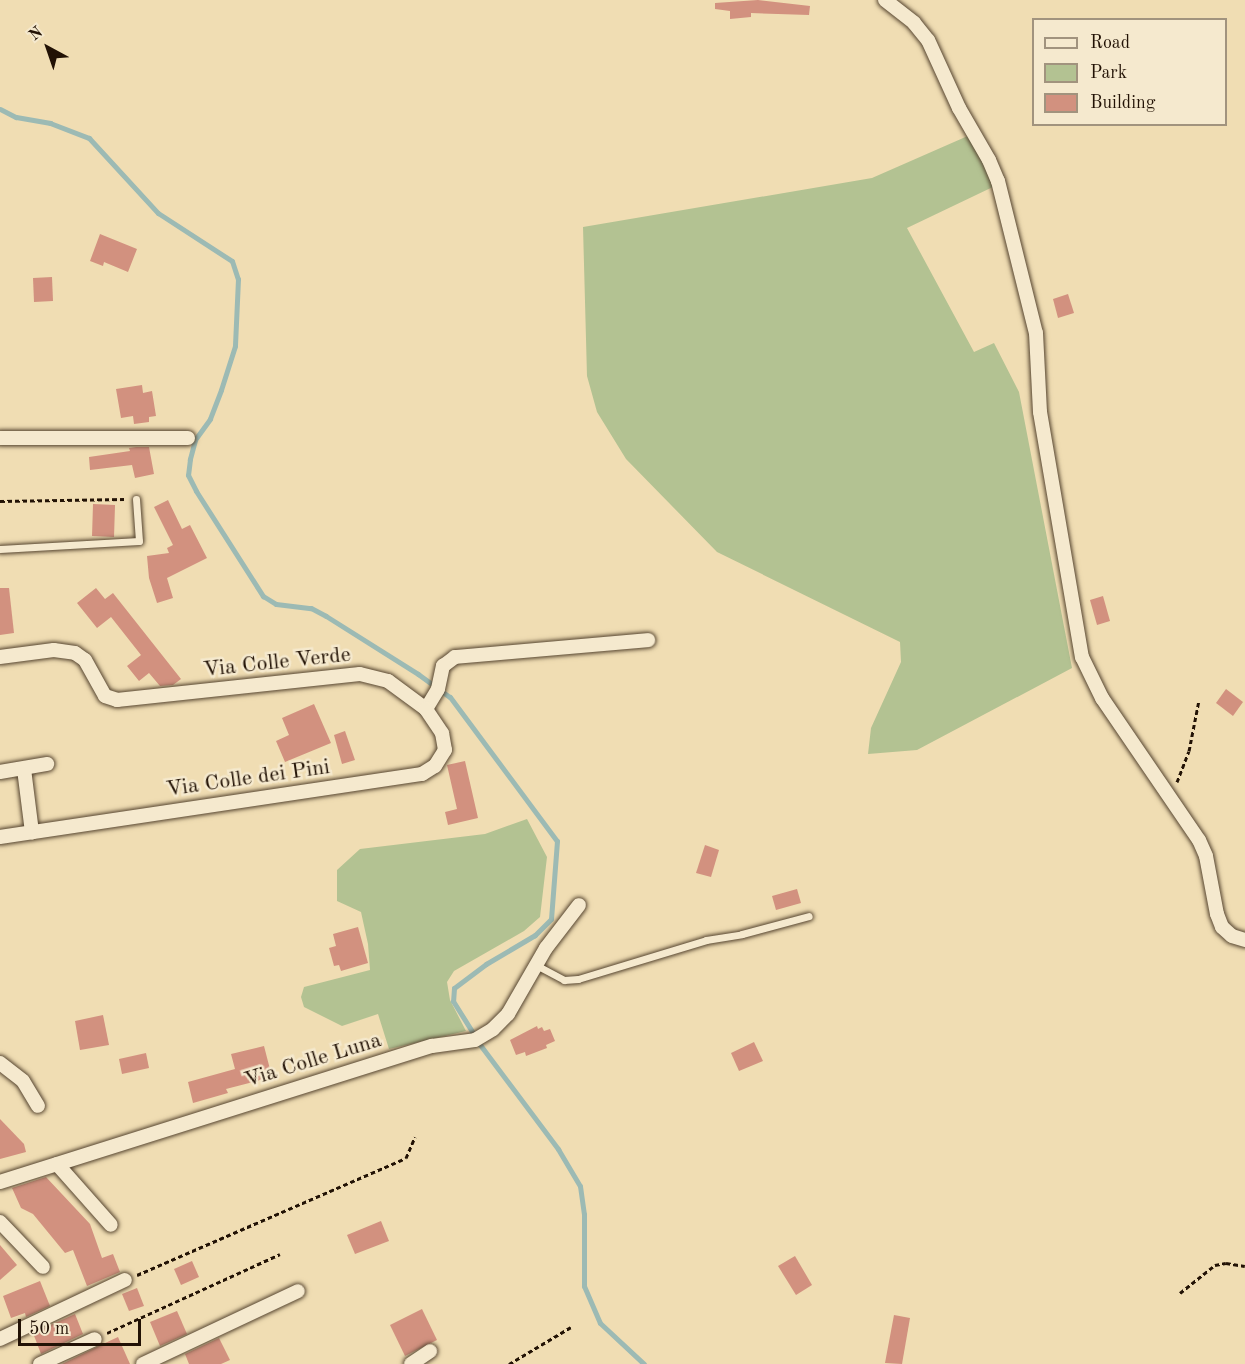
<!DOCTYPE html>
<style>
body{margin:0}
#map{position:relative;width:1245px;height:1364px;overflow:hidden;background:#f0ddb3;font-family:"Old Standard TT",serif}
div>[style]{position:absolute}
.green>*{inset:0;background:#b3c292}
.stream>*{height:5px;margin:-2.5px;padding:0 2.5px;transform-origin:2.5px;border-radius:2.5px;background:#9cbab4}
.building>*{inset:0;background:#d2917f}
.path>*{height:3px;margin-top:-1.5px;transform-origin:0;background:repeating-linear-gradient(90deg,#221205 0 4.5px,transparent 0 7.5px)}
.roads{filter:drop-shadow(0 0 2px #564530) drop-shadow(0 0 2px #564530)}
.service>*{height:7px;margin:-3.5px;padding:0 3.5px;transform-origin:3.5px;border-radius:3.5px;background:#f5e9ce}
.minor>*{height:14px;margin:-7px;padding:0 7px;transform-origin:7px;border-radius:7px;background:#f5e9ce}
span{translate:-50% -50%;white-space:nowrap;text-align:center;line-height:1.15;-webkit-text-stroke:5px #f5e9ce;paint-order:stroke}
.street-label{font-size:22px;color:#221205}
.legend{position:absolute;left:1032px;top:18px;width:195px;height:108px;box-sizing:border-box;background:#f5e9ce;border:2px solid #a1937e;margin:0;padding:8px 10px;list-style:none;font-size:18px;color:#221205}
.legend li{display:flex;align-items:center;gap:12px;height:30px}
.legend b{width:30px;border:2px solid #a1937e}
.north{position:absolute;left:18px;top:18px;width:60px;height:60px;-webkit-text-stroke:4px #f5e9ce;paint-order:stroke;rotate:320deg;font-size:16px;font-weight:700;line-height:24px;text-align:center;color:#221205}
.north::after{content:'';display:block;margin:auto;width:21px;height:27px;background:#221205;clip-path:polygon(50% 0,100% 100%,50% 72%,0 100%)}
.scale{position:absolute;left:18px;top:1319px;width:123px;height:27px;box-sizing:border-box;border:3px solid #221205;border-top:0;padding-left:8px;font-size:18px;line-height:21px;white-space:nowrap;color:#221205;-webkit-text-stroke:4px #f5e9ce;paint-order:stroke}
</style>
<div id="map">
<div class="green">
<div style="clip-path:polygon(970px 135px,997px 185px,907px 228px,974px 352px,994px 343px,1019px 392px,1072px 668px,917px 750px,868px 754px,871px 728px,901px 662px,900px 642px,717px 552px,626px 459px,597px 412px,587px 376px,583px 227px,872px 178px)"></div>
<div style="clip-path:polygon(527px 819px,547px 857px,540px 917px,524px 931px,454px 971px,447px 982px,450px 1000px,466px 1031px,389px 1049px,378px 1014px,342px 1026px,304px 1007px,301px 997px,304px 987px,370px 970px,368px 944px,361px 912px,337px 901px,337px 870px,360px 849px,485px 834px)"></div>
</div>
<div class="stream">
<div style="left:0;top:109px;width:18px;rotate:27deg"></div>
<div style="left:16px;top:117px;width:35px;rotate:10deg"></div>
<div style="left:50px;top:123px;width:42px;rotate:21deg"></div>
<div style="left:89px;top:138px;width:102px;rotate:47.4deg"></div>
<div style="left:158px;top:213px;width:88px;rotate:33deg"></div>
<div style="left:232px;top:261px;width:19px;rotate:72deg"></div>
<div style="left:238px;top:279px;width:67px;rotate:92.6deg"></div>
<div style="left:235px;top:346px;width:46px;rotate:107.7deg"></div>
<div style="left:221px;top:390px;width:31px;rotate:111deg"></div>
<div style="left:210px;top:419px;width:26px;rotate:126deg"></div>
<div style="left:195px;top:440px;width:20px;rotate:105deg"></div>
<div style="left:190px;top:459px;width:16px;rotate:97deg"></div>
<div style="left:188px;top:475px;width:18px;rotate:63deg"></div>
<div style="left:196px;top:491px;width:125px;rotate:57.5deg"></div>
<div style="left:263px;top:596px;width:15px;rotate:32deg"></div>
<div style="left:276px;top:604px;width:35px;rotate:7deg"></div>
<div style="left:311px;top:608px;width:17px;rotate:28deg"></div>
<div style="left:326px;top:616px;width:109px;rotate:32.2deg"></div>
<div style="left:418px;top:674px;width:39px;rotate:36deg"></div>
<div style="left:450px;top:697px;width:179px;rotate:53.4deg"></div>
<div style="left:557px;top:841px;width:78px;rotate:94.4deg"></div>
<div style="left:551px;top:919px;width:23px;rotate:135deg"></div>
<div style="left:535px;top:935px;width:57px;rotate:149.4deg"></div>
<div style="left:486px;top:964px;width:40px;rotate:143deg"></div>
<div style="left:454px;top:988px;width:13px;rotate:94deg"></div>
<div style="left:453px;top:1001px;width:40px;rotate:58deg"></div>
<div style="left:478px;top:1042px;width:134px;rotate:53.2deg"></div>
<div style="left:558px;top:1149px;width:43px;rotate:59.3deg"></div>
<div style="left:580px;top:1186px;width:28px;rotate:82deg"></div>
<div style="left:584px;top:1214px;width:72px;rotate:90deg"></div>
<div style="left:584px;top:1286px;width:40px;rotate:66.6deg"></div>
<div style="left:600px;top:1323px;width:60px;rotate:43deg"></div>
</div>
<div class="building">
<div style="clip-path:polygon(758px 0,810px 6px,809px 15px,751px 13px,751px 17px,730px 19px,730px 11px,715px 9px,715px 3px)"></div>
<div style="clip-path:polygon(100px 234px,137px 249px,128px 272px,104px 262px,103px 266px,90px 261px)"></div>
<div style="clip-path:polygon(52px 277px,53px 301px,34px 302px,33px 278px)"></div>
<div style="clip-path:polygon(1068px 294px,1074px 313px,1058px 318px,1053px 299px)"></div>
<div style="clip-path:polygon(142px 385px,143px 393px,152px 391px,156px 416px,149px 417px,149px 422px,134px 424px,133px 416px,121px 418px,116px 389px)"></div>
<div style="clip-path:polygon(136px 447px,149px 447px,154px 474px,135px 478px,132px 465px,90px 470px,89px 457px,130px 451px,129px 448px)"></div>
<div style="clip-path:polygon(168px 500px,182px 529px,190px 525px,207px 558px,167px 578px,173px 598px,157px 603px,149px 578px,147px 556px,169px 553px,167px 548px,173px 545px,154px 507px)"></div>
<div style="clip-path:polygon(93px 504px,115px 505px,114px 537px,92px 536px)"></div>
<div style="clip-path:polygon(0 588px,9px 588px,14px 633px,0 635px)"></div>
<div style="clip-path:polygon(96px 588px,105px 599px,113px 593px,181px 679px,173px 685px,160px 686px,149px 673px,139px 681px,127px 666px,141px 655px,111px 617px,97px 628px,77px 603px)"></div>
<div style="clip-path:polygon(1103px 596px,1110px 621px,1097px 625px,1090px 600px)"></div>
<div style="clip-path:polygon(1226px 689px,1243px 702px,1233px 716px,1216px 703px)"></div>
<div style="clip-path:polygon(314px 704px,331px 743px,285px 762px,276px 741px,289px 735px,282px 718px)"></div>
<div style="clip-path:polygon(345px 731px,355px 760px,342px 764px,334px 735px)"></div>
<div style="clip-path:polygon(465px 761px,478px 818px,448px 825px,445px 812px,457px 809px,447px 765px)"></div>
<div style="clip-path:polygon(705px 845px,719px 850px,711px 877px,696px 873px)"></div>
<div style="clip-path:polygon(797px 889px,801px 903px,776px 910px,772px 896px)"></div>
<div style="clip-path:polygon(358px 927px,368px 963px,341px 971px,339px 965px,334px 966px,329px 948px,336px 946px,333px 934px)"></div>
<div style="clip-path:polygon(103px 1015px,109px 1045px,80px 1050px,75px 1021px)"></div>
<div style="clip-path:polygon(537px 1026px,538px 1029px,542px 1027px,544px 1031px,550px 1029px,555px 1041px,546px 1045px,547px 1048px,526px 1056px,525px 1052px,516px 1055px,510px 1040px)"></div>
<div style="clip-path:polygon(754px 1042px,763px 1061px,739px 1071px,731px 1053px)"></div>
<div style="clip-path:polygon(264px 1046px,272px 1077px,226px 1089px,228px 1093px,193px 1103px,188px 1082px,235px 1069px,231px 1054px)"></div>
<div style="clip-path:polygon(146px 1053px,149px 1068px,122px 1074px,119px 1059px)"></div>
<div style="clip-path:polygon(0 1119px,24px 1144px,26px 1152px,0 1159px)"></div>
<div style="clip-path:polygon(46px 1177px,90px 1224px,102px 1258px,113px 1254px,120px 1272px,87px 1286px,73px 1250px,65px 1253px,33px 1214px,21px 1208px,12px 1188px)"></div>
<div style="clip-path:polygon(381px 1221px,389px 1241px,355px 1254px,347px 1235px)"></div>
<div style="clip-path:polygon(0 1245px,17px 1265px,0 1280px)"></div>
<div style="clip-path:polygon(795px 1256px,812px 1285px,796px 1295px,778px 1266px)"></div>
<div style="clip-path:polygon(192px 1261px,199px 1277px,181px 1285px,174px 1269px)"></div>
<div style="clip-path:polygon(40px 1281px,50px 1306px,26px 1317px,25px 1313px,11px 1318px,3px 1296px)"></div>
<div style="clip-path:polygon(137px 1288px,144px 1306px,129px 1311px,122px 1294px)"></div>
<div style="clip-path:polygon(422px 1309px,437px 1340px,405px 1356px,390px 1325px)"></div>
<div style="clip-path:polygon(177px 1311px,187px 1334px,160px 1346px,150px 1322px)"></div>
<div style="clip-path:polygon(75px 1314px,83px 1334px,41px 1354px,33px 1333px)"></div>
<div style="clip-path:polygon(894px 1315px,910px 1318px,902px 1364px,885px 1363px)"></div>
<div style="clip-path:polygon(118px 1337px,130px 1364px,62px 1364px,103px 1344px)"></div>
<div style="clip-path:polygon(219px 1338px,230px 1360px,221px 1364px,189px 1364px,185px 1354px)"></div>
</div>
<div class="path">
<div style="left:0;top:501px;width:125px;rotate:-0.9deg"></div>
<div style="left:1177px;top:782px;width:33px;rotate:-69deg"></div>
<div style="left:1189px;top:751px;width:52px;rotate:-78.9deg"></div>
<div style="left:137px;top:1275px;width:293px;rotate:-23.5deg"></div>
<div style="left:406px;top:1158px;width:23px;rotate:-67deg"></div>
<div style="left:1180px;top:1293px;width:45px;rotate:-38.7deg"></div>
<div style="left:1215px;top:1265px;width:11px;rotate:-10deg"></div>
<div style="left:1226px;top:1263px;width:19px;rotate:9deg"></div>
<div style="left:107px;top:1333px;width:190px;rotate:-24.5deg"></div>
<div style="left:509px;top:1364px;width:72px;rotate:-30.8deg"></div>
</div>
<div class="roads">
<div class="service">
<div style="left:0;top:549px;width:139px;rotate:-3.3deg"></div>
<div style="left:139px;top:541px;width:42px;rotate:-94.1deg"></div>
<div style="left:536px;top:965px;width:32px;rotate:28deg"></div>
<div style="left:564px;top:980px;width:14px;rotate:-4deg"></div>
<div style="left:578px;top:979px;width:134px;rotate:-16.9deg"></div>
<div style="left:706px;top:940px;width:36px;rotate:-9deg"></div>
<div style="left:742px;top:934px;width:69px;rotate:-15deg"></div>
</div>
<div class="minor">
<div style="left:885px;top:0;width:37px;rotate:38deg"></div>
<div style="left:914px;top:23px;width:22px;rotate:51deg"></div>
<div style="left:928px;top:40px;width:75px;rotate:65.5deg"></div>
<div style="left:959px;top:108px;width:60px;rotate:60deg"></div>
<div style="left:989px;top:160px;width:23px;rotate:67deg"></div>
<div style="left:998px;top:181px;width:157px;rotate:76deg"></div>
<div style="left:1036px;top:333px;width:79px;rotate:87.1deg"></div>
<div style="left:1040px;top:412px;width:249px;rotate:80.3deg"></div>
<div style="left:1082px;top:657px;width:46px;rotate:64deg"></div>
<div style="left:1102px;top:698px;width:172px;rotate:55.7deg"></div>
<div style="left:1199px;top:840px;width:17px;rotate:66deg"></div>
<div style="left:1206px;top:856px;width:59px;rotate:79.3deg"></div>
<div style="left:1217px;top:914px;width:14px;rotate:69deg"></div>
<div style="left:1222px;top:927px;width:13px;rotate:42deg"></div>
<div style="left:1232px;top:936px;width:14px;rotate:17deg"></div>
<div style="left:0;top:438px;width:188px"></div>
<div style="left:0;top:657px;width:54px;rotate:-7.4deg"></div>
<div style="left:54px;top:650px;width:21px;rotate:8deg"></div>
<div style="left:75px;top:653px;width:12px;rotate:35deg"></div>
<div style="left:85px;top:660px;width:41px;rotate:60.9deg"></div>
<div style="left:105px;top:696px;width:13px;rotate:18deg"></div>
<div style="left:117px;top:700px;width:244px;rotate:-6.1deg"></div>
<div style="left:360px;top:674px;width:29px;rotate:14deg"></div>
<div style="left:388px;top:681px;width:47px;rotate:36.4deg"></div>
<div style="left:426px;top:709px;width:23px;rotate:-59deg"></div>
<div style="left:438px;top:689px;width:24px;rotate:-78deg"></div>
<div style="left:443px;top:666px;width:15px;rotate:-37deg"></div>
<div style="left:455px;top:657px;width:194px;rotate:-5deg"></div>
<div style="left:24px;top:769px;width:64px;rotate:82.8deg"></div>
<div style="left:0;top:772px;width:48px;rotate:-9.7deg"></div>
<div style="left:0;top:837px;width:427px;rotate:-8.5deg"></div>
<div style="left:422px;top:774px;width:15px;rotate:-32deg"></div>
<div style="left:435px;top:766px;width:19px;rotate:-58deg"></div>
<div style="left:445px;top:750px;width:17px;rotate:-100deg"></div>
<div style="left:442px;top:733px;width:29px;rotate:-124deg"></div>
<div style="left:0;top:1063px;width:29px;rotate:38deg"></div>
<div style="left:23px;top:1081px;width:29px;rotate:59deg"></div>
<div style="left:57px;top:1164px;width:81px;rotate:48.5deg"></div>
<div style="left:0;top:1182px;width:453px;rotate:-17.5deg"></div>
<div style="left:432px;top:1046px;width:43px;rotate:-7.9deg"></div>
<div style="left:475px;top:1040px;width:21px;rotate:-31deg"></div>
<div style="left:493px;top:1029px;width:21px;rotate:-45deg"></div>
<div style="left:508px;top:1014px;width:76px;rotate:-60.1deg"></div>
<div style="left:546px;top:948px;width:54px;rotate:-52.5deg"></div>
<div style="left:0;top:1222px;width:62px;rotate:46.3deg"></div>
<div style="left:0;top:1339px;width:138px;rotate:-25.3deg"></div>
<div style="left:40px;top:1364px;width:60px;rotate:-24.4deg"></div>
<div style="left:143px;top:1364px;width:171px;rotate:-25.2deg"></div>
<div style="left:411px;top:1364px;width:23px;rotate:-34deg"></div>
</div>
</div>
<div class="street-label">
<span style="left:277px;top:663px;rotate:-6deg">Via Colle Verde</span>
<span style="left:248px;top:779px;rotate:-8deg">Via Colle dei Pini</span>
<span style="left:313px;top:1061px;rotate:-17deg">Via Colle Luna</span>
</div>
<ul class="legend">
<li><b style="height:8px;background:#f5e9ce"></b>Road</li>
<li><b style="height:16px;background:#b3c292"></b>Park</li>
<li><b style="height:16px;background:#d2917f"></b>Building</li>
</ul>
<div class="north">N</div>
<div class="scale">50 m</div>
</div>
